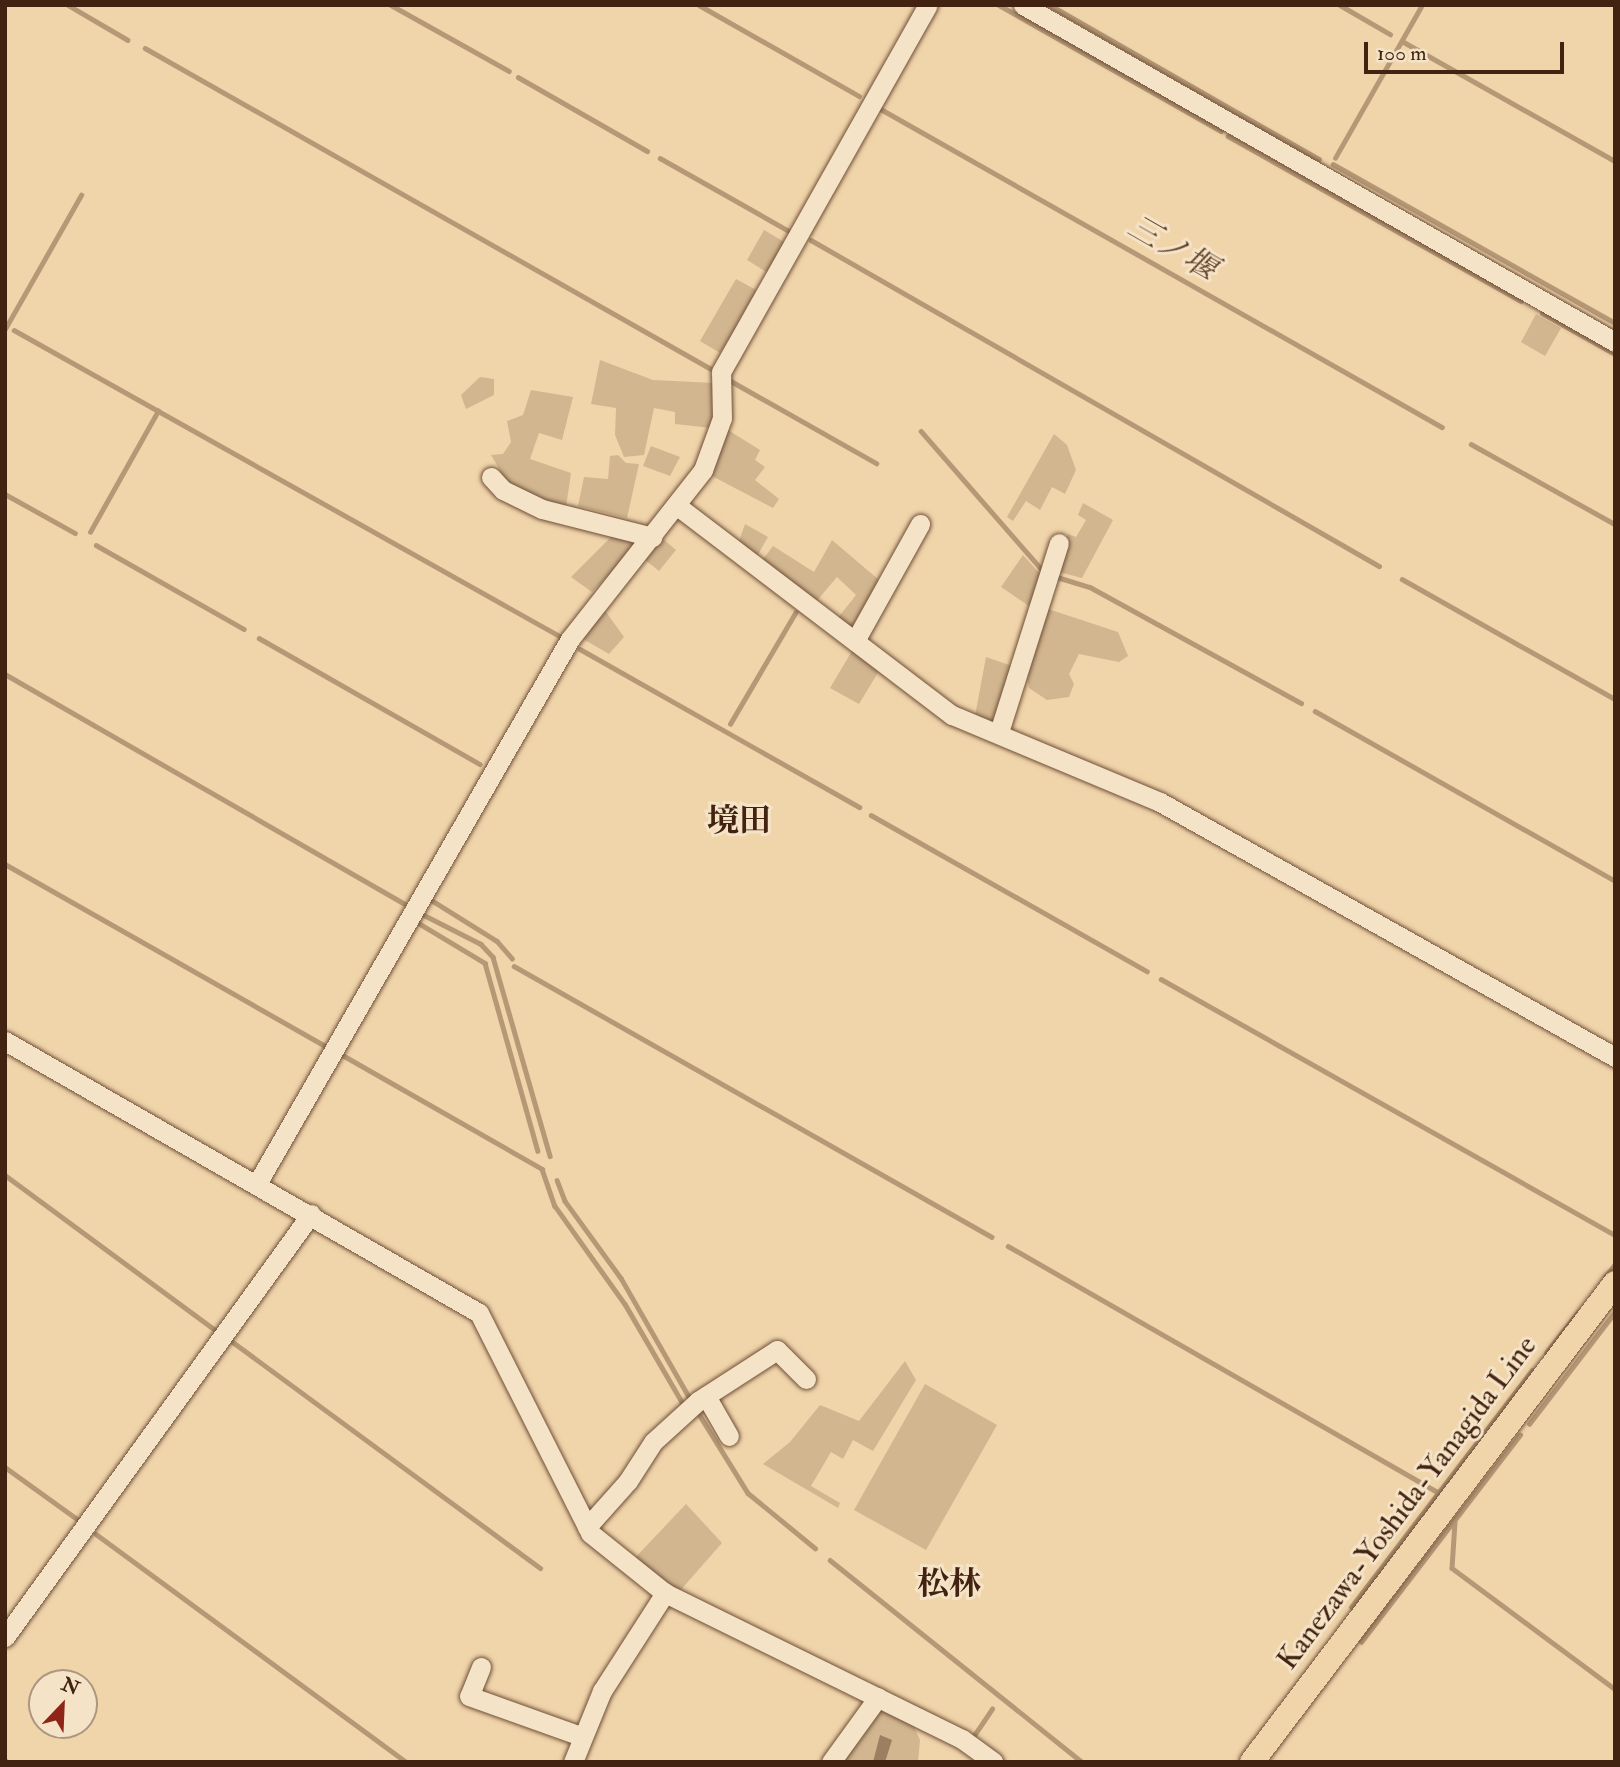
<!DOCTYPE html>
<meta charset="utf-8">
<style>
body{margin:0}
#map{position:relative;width:1620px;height:1767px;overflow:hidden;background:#f0d4aa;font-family:"IM FELL Double Pica","Noto Serif JP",serif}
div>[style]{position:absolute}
.green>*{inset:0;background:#d2b690}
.stream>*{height:4.5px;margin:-2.25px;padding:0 2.25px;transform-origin:2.25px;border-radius:2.25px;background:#b59876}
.building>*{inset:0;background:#9c7f61}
.roads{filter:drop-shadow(0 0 2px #6e4f37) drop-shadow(0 0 2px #6e4f37)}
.minor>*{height:19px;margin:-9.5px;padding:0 9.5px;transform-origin:9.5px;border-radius:9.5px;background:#f5e3c8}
.major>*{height:24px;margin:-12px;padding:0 12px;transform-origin:12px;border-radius:12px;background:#f0d4aa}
span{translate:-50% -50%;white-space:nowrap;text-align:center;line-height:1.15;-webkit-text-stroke:6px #f5e3c8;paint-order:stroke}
.street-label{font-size:30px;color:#422311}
.water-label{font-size:32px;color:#64462f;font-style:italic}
.neighbourhood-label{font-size:32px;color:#422311;font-weight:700}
.frame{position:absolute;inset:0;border:7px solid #422311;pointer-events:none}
.north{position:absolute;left:28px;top:1669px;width:70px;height:70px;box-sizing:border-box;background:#f5e3c8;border:2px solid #ad967f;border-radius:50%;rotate:23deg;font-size:19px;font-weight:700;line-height:28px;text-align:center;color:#422311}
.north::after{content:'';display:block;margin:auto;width:24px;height:32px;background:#8f2418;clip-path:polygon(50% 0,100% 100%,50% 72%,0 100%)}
.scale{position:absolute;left:1364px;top:42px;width:200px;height:32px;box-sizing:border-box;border:4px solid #422311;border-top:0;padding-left:9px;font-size:21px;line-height:24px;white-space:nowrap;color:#422311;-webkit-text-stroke:5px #f5e3c8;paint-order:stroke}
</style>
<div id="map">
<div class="green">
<div style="clip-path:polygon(764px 230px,786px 243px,768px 273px,747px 260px)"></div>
<div style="clip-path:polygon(736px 279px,758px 291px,720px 353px,700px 341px)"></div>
<div style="clip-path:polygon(1536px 314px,1561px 328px,1545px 356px,1521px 342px)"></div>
<div style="clip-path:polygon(600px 360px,653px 380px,714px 383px,712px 428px,675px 424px,675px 412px,654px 408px,644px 455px,624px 457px,615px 435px,616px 408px,591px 404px)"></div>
<div style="clip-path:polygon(480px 377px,494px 379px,494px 395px,466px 409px,461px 395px)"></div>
<div style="clip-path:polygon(531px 390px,573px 397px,562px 440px,539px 433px,530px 459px,571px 473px,566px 507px,528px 497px,506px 481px,491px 455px,503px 454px,511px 442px,507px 421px,523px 415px)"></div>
<div style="clip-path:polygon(728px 430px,760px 450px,755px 460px,765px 467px,755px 480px,779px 499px,773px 508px,710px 475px)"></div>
<div style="clip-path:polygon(1054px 434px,1067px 445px,1076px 470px,1065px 494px,1052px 487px,1040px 510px,1026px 501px,1013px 521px,1007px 517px)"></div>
<div style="clip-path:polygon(651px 446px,680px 457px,670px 476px,643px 466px)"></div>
<div style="clip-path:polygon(618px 455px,626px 463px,639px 464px,627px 518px,578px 506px,584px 477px,608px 479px,610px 456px)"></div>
<div style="clip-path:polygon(1083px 503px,1113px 520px,1082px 578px,1059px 572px,1068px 534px,1076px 537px,1086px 520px,1078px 515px)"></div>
<div style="clip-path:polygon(745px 524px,768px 537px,756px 558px,737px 547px)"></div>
<div style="clip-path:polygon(615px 533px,642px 541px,592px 592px,571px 577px)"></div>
<div style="clip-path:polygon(662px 538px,676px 550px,659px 571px,644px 559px)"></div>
<div style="clip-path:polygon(832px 540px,879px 580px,851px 629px,837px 619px,856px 595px,837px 577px,815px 603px,759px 564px,773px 546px,814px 572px)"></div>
<div style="clip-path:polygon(1023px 555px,1043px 577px,1029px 606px,1001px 587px)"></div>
<div style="clip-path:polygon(601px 605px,624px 637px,609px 654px,578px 636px)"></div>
<div style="clip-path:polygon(1045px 608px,1118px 632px,1128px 656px,1119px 662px,1079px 654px,1069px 674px,1074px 684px,1069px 697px,1047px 700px,1029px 688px,1024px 665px)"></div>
<div style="clip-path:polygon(852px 651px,879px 671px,859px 704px,830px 688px)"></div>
<div style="clip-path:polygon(986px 657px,1012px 666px,997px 725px,975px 716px)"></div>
<div style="clip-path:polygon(905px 1361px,916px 1380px,873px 1451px,853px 1440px,843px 1459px,831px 1452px,811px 1486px,840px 1503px,838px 1508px,763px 1464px,790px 1442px,820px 1405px,859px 1421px)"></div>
<div style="clip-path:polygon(925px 1384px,997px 1425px,926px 1550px,854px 1510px)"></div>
<div style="clip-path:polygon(686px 1504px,722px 1543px,678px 1593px,632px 1561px)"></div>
<div style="clip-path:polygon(889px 1704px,912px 1722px,920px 1740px,918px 1762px,834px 1762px,832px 1751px,860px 1708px)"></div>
</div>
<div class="stream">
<div style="left:68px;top:5px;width:69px;rotate:30.3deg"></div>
<div style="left:391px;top:5px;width:135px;rotate:29.2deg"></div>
<div style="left:699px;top:5px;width:184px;rotate:29.6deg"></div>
<div style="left:999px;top:5px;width:255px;rotate:29.6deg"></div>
<div style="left:1050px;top:5px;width:310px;rotate:29.8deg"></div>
<div style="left:1340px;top:5px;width:58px;rotate:30.1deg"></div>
<div style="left:1402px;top:41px;width:244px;rotate:29.4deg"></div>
<div style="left:145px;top:48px;width:653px;rotate:29.55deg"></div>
<div style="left:518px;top:77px;width:149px;rotate:29.8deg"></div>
<div style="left:879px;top:108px;width:647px;rotate:29.54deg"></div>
<div style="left:1228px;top:136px;width:336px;rotate:29.4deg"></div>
<div style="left:660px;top:158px;width:150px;rotate:29.5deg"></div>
<div style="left:1335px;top:158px;width:176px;rotate:-60.4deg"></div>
<div style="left:1333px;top:164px;width:324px;rotate:29.4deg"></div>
<div style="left:811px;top:240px;width:655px;rotate:29.85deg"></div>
<div style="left:1542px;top:313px;width:84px;rotate:29.3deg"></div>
<div style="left:5px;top:329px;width:154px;rotate:-60.4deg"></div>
<div style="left:14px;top:330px;width:629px;rotate:29.29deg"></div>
<div style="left:731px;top:381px;width:167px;rotate:29.5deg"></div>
<div style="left:921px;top:431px;width:186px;rotate:48.9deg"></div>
<div style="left:1471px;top:444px;width:165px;rotate:29.1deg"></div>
<div style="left:5px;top:494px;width:80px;rotate:29.1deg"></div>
<div style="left:90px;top:532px;width:139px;rotate:-60.7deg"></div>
<div style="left:96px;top:545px;width:170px;rotate:29.6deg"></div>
<div style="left:1057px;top:577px;width:34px;rotate:17deg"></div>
<div style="left:1090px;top:587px;width:241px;rotate:28.8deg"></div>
<div style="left:1402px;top:579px;width:244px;rotate:29.4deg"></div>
<div style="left:259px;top:638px;width:254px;rotate:29.7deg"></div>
<div style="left:580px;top:649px;width:321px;rotate:29.5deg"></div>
<div style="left:5px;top:674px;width:460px;rotate:29.9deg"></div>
<div style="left:1315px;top:711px;width:345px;rotate:29.5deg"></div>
<div style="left:730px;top:724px;width:129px;rotate:-59.6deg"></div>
<div style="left:871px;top:815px;width:317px;rotate:29.5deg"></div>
<div style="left:5px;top:864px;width:369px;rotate:29.6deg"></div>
<div style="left:428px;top:898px;width:81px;rotate:31.9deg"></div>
<div style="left:497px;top:941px;width:23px;rotate:49deg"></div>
<div style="left:424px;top:915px;width:64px;rotate:27deg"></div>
<div style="left:481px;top:944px;width:18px;rotate:47deg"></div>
<div style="left:493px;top:957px;width:207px;rotate:74deg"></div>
<div style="left:415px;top:921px;width:82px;rotate:31deg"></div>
<div style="left:485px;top:963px;width:195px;rotate:74.3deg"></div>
<div style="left:514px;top:966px;width:549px;rotate:29.55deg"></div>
<div style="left:1161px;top:979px;width:521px;rotate:29.42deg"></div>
<div style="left:339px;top:1053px;width:234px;rotate:29.7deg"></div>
<div style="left:542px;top:1169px;width:39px;rotate:71deg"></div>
<div style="left:555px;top:1206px;width:120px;rotate:54.5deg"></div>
<div style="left:625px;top:1304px;width:113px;rotate:59.8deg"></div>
<div style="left:5px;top:1175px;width:260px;rotate:36.4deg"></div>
<div style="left:557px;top:1180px;width:22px;rotate:69deg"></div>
<div style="left:565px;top:1201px;width:95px;rotate:54deg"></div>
<div style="left:621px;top:1278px;width:135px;rotate:60.2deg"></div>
<div style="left:1008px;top:1246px;width:497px;rotate:29.8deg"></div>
<div style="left:1605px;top:1277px;width:16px;rotate:-52deg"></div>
<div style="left:230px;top:1340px;width:385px;rotate:36.3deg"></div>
<div style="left:1546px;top:1353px;width:52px;rotate:-52deg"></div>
<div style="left:699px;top:1414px;width:93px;rotate:58.2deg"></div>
<div style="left:748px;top:1493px;width:87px;rotate:39.4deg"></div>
<div style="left:1529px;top:1424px;width:141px;rotate:-52.5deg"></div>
<div style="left:5px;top:1467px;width:89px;rotate:35.8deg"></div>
<div style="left:1455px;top:1522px;width:46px;rotate:93.7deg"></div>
<div style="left:1452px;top:1568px;width:203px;rotate:36.6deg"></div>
<div style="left:96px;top:1534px;width:385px;rotate:36.3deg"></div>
<div style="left:830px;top:1560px;width:323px;rotate:38.7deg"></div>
<div style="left:1351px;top:1607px;width:298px;rotate:-52.6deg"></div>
<div style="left:1361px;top:1642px;width:261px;rotate:-52.5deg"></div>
<div style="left:973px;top:1737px;width:34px;rotate:-56deg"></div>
<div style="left:5px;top:1760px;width:4px;rotate:34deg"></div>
</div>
<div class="building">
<div style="clip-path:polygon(880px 1735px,892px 1740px,885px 1762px,873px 1762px)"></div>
</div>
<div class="roads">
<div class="minor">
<div style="left:1023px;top:5px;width:681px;rotate:29.65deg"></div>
<div style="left:491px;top:477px;width:18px;rotate:47deg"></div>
<div style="left:503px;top:490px;width:43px;rotate:26deg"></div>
<div style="left:542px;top:509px;width:114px;rotate:14.2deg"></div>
<div style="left:676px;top:505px;width:347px;rotate:37.3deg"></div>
<div style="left:952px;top:715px;width:225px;rotate:22.7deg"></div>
<div style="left:1160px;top:802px;width:522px;rotate:29.27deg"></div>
<div style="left:855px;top:641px;width:134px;rotate:-60.9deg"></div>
<div style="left:999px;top:732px;width:198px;rotate:-72.4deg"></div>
<div style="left:5px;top:1041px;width:546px;rotate:29.85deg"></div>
<div style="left:479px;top:1313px;width:246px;rotate:63.2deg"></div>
<div style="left:590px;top:1533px;width:96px;rotate:38.7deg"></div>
<div style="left:665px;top:1593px;width:331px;rotate:26.2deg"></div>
<div style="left:962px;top:1739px;width:39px;rotate:36deg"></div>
<div style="left:258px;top:1182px;width:626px;rotate:-60.12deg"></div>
<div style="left:570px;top:639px;width:215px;rotate:-51.8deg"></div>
<div style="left:703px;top:470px;width:55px;rotate:-69.9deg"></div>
<div style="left:722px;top:418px;width:46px;rotate:-91.2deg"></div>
<div style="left:721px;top:372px;width:421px;rotate:-60.6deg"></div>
<div style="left:706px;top:1396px;width:46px;rotate:60.1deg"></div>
<div style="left:587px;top:1527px;width:62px;rotate:-48.3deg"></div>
<div style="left:628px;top:1481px;width:46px;rotate:-57.3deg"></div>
<div style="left:653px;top:1442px;width:61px;rotate:-42.3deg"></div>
<div style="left:698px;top:1401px;width:94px;rotate:-32.8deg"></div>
<div style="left:777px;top:1350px;width:41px;rotate:45deg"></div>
<div style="left:5px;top:1637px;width:522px;rotate:-54.12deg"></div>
<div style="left:481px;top:1667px;width:31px;rotate:112deg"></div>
<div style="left:469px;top:1696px;width:119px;rotate:19.7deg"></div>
<div style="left:573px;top:1762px;width:77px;rotate:-67.8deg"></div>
<div style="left:602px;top:1691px;width:117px;rotate:-57.3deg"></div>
<div style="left:831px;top:1762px;width:80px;rotate:-54.1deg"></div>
</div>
<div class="major">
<div style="left:1252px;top:1762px;width:601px;rotate:-52.84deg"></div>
</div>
</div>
<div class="street-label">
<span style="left:1407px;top:1503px;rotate:-53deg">Kanezawa-Yoshida-Yanagida Line</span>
</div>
<div class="water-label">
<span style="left:1172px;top:248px;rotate:30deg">三ノ堰</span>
</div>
<div class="neighbourhood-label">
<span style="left:739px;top:821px">境田</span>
<span style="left:949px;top:1584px">松林</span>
</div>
<div class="frame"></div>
<div class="north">N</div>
<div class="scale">100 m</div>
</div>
